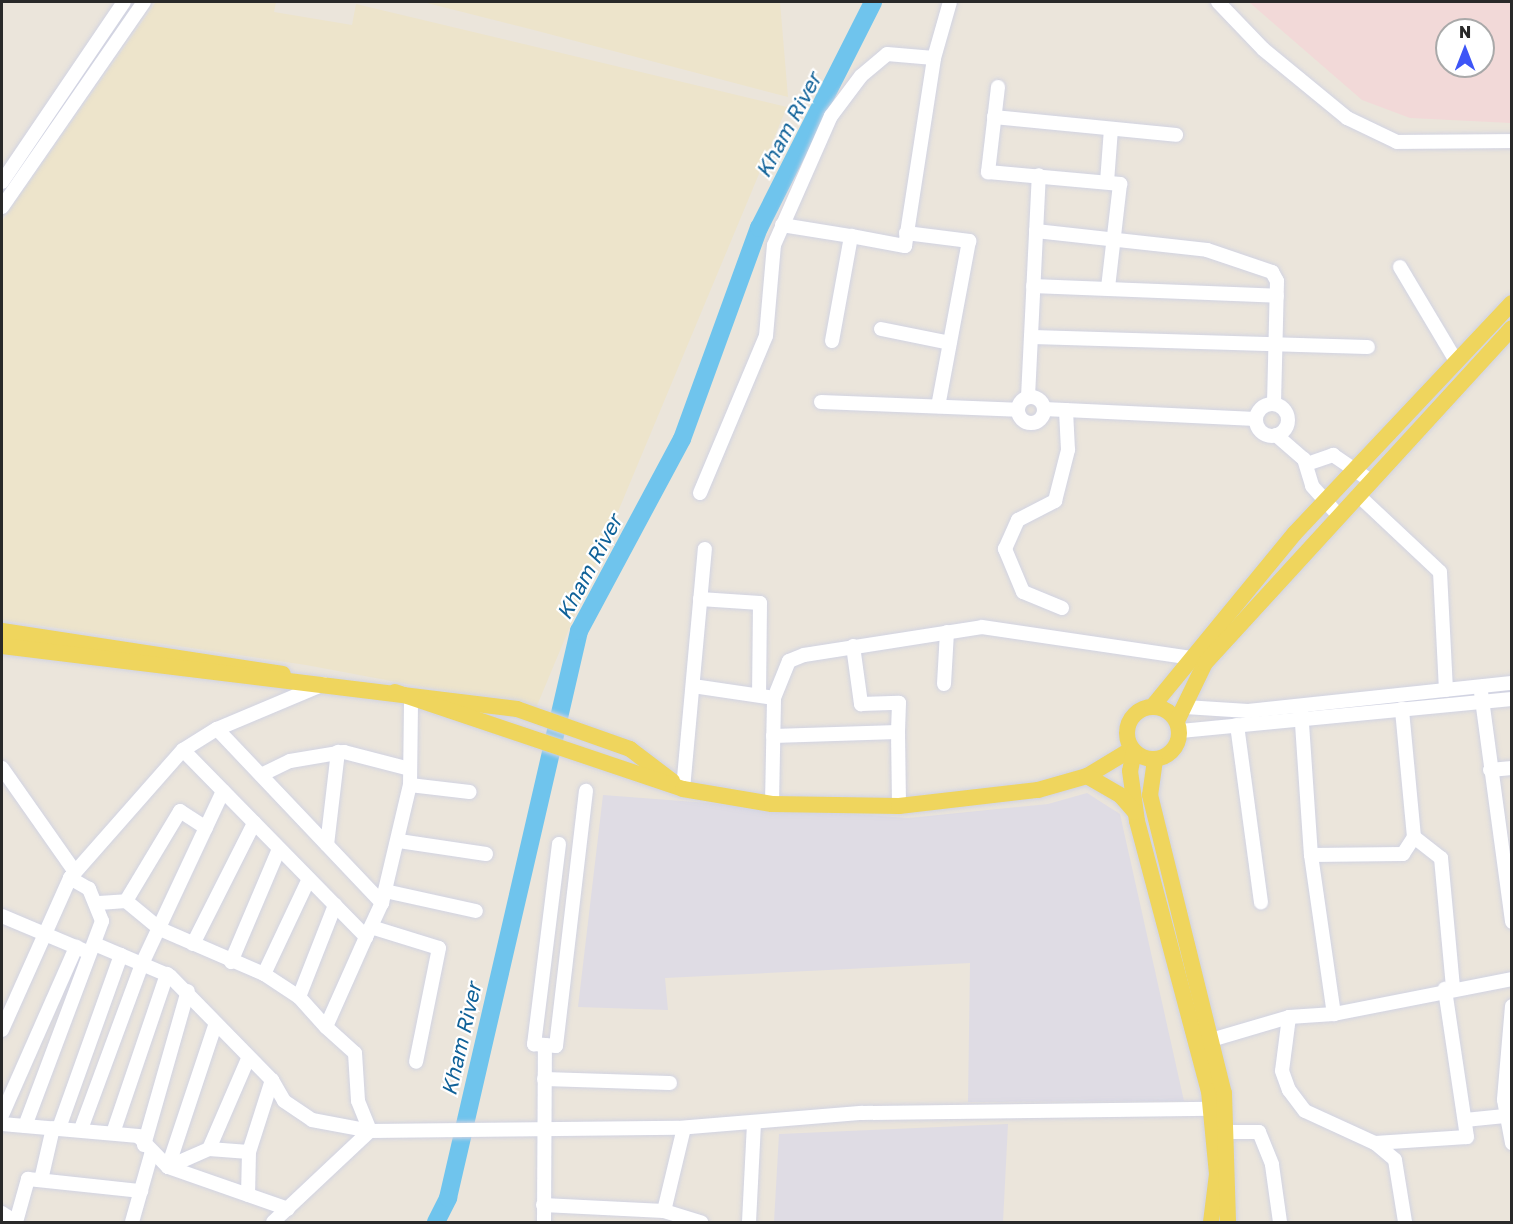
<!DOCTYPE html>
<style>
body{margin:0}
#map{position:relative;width:1513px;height:1224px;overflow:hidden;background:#ebe5db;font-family:"Golos Text",sans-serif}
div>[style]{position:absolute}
.industrial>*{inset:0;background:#dfdce4}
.education>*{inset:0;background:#ede4cb}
.medical>*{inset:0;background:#f2d9d8}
.river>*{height:18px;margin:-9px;padding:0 9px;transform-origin:9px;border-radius:9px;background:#6fc4ed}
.roads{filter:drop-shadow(0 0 2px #d1d3e2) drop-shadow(0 0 2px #d1d3e2)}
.minor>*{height:14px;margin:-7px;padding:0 7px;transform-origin:7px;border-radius:7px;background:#fff}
.minor>.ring{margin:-7px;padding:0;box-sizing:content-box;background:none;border:14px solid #fff;border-radius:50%}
.major>*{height:16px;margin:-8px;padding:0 8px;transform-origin:8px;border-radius:8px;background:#efd55d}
.major>.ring{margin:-8px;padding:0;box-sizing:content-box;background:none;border:16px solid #efd55d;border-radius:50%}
span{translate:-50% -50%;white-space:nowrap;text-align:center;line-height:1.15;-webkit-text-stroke:4.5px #fff;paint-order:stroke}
.water-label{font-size:21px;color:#0f6198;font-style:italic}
.frame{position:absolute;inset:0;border:3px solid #292929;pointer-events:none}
.north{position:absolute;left:1435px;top:18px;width:60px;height:60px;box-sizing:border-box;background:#fff;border:2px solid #a9a9a9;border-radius:50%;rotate:0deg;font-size:16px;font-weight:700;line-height:24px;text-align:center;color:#292929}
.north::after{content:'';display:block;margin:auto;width:21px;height:27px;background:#3d55f7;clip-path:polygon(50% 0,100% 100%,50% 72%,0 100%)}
</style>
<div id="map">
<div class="industrial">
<div style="clip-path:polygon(1087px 793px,1120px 814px,1184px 1101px,968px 1102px,970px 963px,665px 978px,668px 1010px,578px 1007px,603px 795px,908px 818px,1048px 804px)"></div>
<div style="clip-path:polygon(1008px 1124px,1003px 1222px,774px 1222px,779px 1134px)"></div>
</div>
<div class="education">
<div style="clip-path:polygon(156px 2px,276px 2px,274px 12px,352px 25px,356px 4px,787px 107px,536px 708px,306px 665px,2px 620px,2px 221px)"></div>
<div style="clip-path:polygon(423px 2px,780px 2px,788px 97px,530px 29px)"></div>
</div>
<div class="medical">
<div style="clip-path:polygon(evenodd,1249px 2px,1511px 2px,1511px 123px,1410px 118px,1362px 100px,1249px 2px,1447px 30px,1483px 30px,1483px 66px,1447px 66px,1447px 30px)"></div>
</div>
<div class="river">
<div style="left:436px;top:1222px;width:27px;rotate:-63deg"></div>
<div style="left:448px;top:1198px;width:582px;rotate:-76.99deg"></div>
<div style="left:579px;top:631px;width:218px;rotate:-61.8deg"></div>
<div style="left:682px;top:439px;width:225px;rotate:-70deg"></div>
<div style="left:759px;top:228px;width:253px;rotate:-63.2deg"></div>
</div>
<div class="roads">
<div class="minor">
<div style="left:1218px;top:2px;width:65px;rotate:46.2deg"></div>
<div style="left:1263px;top:49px;width:109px;rotate:39.4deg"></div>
<div style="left:1347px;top:118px;width:55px;rotate:25.6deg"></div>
<div style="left:1397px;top:142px;width:115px;rotate:-0.5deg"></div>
<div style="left:998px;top:87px;width:86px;rotate:96.7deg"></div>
<div style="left:988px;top:172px;width:133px;rotate:5.2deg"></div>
<div style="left:1120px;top:184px;width:104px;rotate:96.6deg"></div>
<div style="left:994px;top:117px;width:183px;rotate:5.6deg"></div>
<div style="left:2px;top:182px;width:217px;rotate:-55.9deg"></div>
<div style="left:1107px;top:182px;width:53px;rotate:-85.7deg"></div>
<div style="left:2px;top:207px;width:249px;rotate:-55.3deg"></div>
<div style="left:782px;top:225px;width:70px;rotate:9.1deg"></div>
<div style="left:1036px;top:231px;width:172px;rotate:6.3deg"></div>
<div style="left:1207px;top:250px;width:69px;rotate:18.7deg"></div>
<div style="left:1272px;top:272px;width:10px;rotate:61deg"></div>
<div style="left:1277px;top:281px;width:123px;rotate:91.4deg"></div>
<div style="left:906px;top:233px;width:64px;rotate:7.2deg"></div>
<div style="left:969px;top:241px;width:168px;rotate:100.6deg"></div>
<div style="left:1400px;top:267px;width:109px;rotate:59.2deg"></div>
<div style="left:1033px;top:286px;width:244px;rotate:2.3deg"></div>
<div style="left:881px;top:329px;width:70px;rotate:11.5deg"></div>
<div style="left:1031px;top:337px;width:337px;rotate:1.7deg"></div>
<div style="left:832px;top:341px;width:107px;rotate:-79.7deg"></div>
<div style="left:851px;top:236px;width:55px;rotate:10.5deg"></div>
<div style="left:905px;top:246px;width:190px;rotate:-81.2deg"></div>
<div style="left:934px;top:58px;width:58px;rotate:-74.1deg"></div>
<div class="ring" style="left:1018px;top:397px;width:12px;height:12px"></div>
<div style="left:1028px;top:397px;width:222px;rotate:-87.2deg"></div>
<div style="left:821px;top:402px;width:196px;rotate:2.3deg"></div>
<div class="ring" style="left:1256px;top:404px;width:18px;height:18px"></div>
<div style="left:1044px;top:409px;width:212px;rotate:2.7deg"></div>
<div style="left:1276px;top:435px;width:37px;rotate:41deg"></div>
<div style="left:1304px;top:459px;width:28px;rotate:73deg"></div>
<div style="left:1312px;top:486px;width:40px;rotate:48deg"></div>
<div style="left:1307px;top:464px;width:28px;rotate:-19deg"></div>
<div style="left:1333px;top:455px;width:46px;rotate:34.4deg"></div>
<div style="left:700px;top:493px;width:170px;rotate:-67.2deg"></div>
<div style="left:766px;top:336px;width:91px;rotate:-85deg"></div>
<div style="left:774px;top:245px;width:141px;rotate:-66.2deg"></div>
<div style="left:831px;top:116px;width:50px;rotate:-53.1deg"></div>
<div style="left:861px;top:76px;width:34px;rotate:-40deg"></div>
<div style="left:887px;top:54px;width:47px;rotate:4.9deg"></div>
<div style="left:1358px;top:495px;width:112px;rotate:43.2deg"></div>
<div style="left:1440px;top:572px;width:118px;rotate:87.1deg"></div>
<div style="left:700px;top:599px;width:60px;rotate:3.8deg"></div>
<div style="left:760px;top:603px;width:92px;rotate:90.6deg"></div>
<div style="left:1062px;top:608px;width:42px;rotate:-157.7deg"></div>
<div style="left:1023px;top:592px;width:47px;rotate:-112.7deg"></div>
<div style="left:1005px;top:549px;width:32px;rotate:-66deg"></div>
<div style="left:1018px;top:520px;width:42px;rotate:-27.2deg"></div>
<div style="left:1055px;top:501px;width:53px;rotate:-75.7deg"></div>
<div style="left:1068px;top:450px;width:40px;rotate:-92.9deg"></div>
<div style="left:853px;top:646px;width:59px;rotate:82.1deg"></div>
<div style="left:861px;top:704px;width:38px;rotate:-2deg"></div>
<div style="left:899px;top:703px;width:29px;rotate:92deg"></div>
<div style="left:944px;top:684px;width:52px;rotate:-86.7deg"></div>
<div style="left:693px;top:686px;width:82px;rotate:8.4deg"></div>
<div style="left:774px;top:698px;width:40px;rotate:-68deg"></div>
<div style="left:789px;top:661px;width:16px;rotate:-22deg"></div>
<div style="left:804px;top:655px;width:180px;rotate:-8.9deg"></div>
<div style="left:982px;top:627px;width:213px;rotate:8.4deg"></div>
<div style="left:1481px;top:692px;width:232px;rotate:82.3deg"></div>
<div style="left:1185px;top:707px;width:63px;rotate:3.6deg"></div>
<div style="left:1248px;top:711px;width:265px;rotate:-6.1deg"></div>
<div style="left:1301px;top:709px;width:146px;rotate:86.1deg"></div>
<div style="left:1311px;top:855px;width:161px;rotate:81.8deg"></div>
<div style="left:1237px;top:725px;width:179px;rotate:82.3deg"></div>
<div style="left:217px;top:729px;width:240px;rotate:46.5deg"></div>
<div style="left:1180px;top:731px;width:334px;rotate:-5.5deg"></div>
<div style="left:773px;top:736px;width:125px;rotate:-1.8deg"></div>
<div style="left:898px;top:732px;width:74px;rotate:89.2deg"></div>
<div style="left:183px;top:750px;width:262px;rotate:45.6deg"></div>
<div style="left:366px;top:937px;width:98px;rotate:114deg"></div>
<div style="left:326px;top:1027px;width:39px;rotate:42deg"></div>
<div style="left:355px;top:1053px;width:48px;rotate:86.4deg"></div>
<div style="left:358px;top:1101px;width:32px;rotate:68deg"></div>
<div style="left:2px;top:768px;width:127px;rotate:54.9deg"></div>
<div style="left:1490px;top:770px;width:22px;rotate:-5deg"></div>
<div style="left:261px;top:775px;width:32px;rotate:-26deg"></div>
<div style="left:290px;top:761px;width:55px;rotate:-9.5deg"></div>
<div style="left:344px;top:752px;width:68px;rotate:14.4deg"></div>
<div style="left:410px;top:785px;width:60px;rotate:6.7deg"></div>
<div style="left:683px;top:789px;width:241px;rotate:-84.8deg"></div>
<div style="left:772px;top:804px;width:106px;rotate:-88.9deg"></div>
<div style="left:1414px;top:837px;width:34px;rotate:38deg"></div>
<div style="left:1441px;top:858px;width:131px;rotate:84.7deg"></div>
<div style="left:399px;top:841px;width:88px;rotate:8.5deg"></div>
<div style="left:559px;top:844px;width:202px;rotate:97.1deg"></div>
<div style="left:534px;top:1044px;width:22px;rotate:5deg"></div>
<div style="left:556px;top:1046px;width:257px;rotate:-83.3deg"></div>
<div style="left:327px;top:845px;width:94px;rotate:-83.3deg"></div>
<div style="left:1311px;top:855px;width:92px;rotate:-0.6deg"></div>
<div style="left:1403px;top:854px;width:20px;rotate:-57deg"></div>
<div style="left:1414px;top:837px;width:129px;rotate:-95.4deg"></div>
<div style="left:385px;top:891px;width:93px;rotate:12.4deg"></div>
<div style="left:126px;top:901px;width:105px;rotate:-59deg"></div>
<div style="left:180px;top:811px;width:31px;rotate:33deg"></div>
<div style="left:99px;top:903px;width:27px;rotate:-4deg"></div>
<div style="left:126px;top:901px;width:44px;rotate:39.5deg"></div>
<div style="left:160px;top:929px;width:113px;rotate:23.4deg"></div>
<div style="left:264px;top:974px;width:42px;rotate:33.3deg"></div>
<div style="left:299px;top:997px;width:40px;rotate:48deg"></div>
<div style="left:2px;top:916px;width:88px;rotate:22.8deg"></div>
<div style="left:371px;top:927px;width:71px;rotate:17.2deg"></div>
<div style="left:439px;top:948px;width:116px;rotate:101.4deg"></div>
<div style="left:366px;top:937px;width:38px;rotate:-65deg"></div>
<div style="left:382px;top:903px;width:121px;rotate:-76.7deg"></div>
<div style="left:410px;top:785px;width:88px;rotate:-89.3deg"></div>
<div style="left:193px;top:944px;width:136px;rotate:-63.2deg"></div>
<div style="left:97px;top:945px;width:79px;rotate:23deg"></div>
<div style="left:170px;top:976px;width:146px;rotate:45.6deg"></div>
<div style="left:272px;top:1080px;width:76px;rotate:107.7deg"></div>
<div style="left:249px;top:1152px;width:43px;rotate:91.3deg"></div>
<div style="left:231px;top:962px;width:123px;rotate:-67deg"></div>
<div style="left:264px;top:974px;width:105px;rotate:-64.7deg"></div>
<div style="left:299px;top:997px;width:99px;rotate:-68.6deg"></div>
<div style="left:1512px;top:1006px;width:94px;rotate:94.9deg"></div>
<div style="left:1504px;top:1100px;width:44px;rotate:79.5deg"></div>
<div style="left:1289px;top:1017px;width:54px;rotate:97.4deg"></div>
<div style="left:1282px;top:1071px;width:20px;rotate:70deg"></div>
<div style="left:1289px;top:1090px;width:26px;rotate:53deg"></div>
<div style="left:1305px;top:1111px;width:77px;rotate:24.6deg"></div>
<div style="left:1375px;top:1143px;width:26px;rotate:40deg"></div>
<div style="left:1395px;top:1160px;width:63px;rotate:80.8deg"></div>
<div style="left:2px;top:1030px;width:167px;rotate:-65.9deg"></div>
<div style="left:70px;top:878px;width:171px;rotate:-48.6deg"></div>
<div style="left:183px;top:750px;width:40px;rotate:-32deg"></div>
<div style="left:217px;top:729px;width:116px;rotate:-22.8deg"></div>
<div style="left:1211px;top:1040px;width:81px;rotate:-16.4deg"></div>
<div style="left:1289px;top:1017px;width:45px;rotate:-3.8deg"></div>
<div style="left:1334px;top:1014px;width:181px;rotate:-11.1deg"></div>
<div style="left:544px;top:1079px;width:126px;rotate:1.8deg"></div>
<div style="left:272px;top:1080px;width:24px;rotate:60deg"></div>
<div style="left:284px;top:1101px;width:34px;rotate:34deg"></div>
<div style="left:312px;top:1120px;width:59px;rotate:10.7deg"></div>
<div style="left:2px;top:1115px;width:184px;rotate:-66.2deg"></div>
<div style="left:1465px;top:1120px;width:40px;rotate:-5.7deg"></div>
<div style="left:2px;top:1124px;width:137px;rotate:5deg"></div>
<div style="left:138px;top:1136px;width:43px;rotate:45.9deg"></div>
<div style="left:168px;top:1167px;width:127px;rotate:19.3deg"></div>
<div style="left:25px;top:1126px;width:219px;rotate:-69.4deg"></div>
<div style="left:102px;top:921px;width:35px;rotate:-112deg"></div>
<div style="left:89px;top:889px;width:22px;rotate:-150deg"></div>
<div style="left:59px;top:1128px;width:184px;rotate:-70.3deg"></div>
<div style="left:81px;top:1129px;width:176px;rotate:-69.7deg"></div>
<div style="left:142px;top:964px;width:191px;rotate:-64.9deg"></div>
<div style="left:114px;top:1130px;width:165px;rotate:-71.2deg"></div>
<div style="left:1229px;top:1132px;width:30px"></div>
<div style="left:1259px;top:1132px;width:35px;rotate:68deg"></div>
<div style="left:1272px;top:1165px;width:58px;rotate:82deg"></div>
<div style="left:1375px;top:1143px;width:92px;rotate:-3.7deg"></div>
<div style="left:1467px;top:1137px;width:150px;rotate:-98.5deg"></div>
<div style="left:144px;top:1145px;width:160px;rotate:-74.1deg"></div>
<div style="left:209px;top:1149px;width:40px;rotate:4.3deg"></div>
<div style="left:168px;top:1167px;width:149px;rotate:-71.6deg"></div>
<div style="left:168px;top:1167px;width:45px;rotate:-23.7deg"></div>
<div style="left:209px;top:1149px;width:98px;rotate:-66.6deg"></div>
<div style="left:41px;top:1180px;width:53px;rotate:-77deg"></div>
<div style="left:543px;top:1205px;width:121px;rotate:2.8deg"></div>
<div style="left:664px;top:1211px;width:85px;rotate:-76.5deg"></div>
<div style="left:664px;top:1211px;width:39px;rotate:17deg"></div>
<div style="left:2px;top:1213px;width:17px;rotate:33deg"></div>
<div style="left:16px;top:1222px;width:45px;rotate:-74.4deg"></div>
<div style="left:28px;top:1179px;width:114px;rotate:6.1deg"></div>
<div style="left:132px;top:1222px;width:70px;rotate:-74.2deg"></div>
<div style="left:273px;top:1222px;width:133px;rotate:-43.2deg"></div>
<div style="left:370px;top:1131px;width:308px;rotate:-0.6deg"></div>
<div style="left:678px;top:1128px;width:185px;rotate:-4.7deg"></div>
<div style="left:862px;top:1113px;width:350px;rotate:-0.7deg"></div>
<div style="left:544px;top:1222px;width:177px;rotate:-89.7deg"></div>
<div style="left:749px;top:1222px;width:100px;rotate:-87.1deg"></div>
</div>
<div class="major">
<div style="left:2px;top:631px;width:284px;rotate:8.7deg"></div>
<div style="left:2px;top:646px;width:519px;rotate:6.97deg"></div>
<div style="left:517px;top:709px;width:120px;rotate:19.5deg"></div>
<div style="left:630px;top:749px;width:53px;rotate:37.3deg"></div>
<div style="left:395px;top:692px;width:304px;rotate:18.6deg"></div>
<div style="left:683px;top:789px;width:90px;rotate:9.6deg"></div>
<div style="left:772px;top:804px;width:127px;rotate:0.9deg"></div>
<div style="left:899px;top:806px;width:140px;rotate:-6.6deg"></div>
<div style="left:1038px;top:790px;width:51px;rotate:-15.9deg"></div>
<div style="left:1087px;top:776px;width:52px;rotate:-31deg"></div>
<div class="ring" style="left:1127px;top:707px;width:36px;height:36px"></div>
<div style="left:1152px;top:707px;width:225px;rotate:-50.6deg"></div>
<div style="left:1295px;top:533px;width:316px;rotate:-46.7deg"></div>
<div style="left:1177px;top:721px;width:64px;rotate:-64.2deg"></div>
<div style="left:1205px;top:663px;width:454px;rotate:-47.5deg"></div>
<div style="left:1134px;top:751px;width:20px;rotate:101deg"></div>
<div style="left:1130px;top:771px;width:50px;rotate:82deg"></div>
<div style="left:1137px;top:821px;width:279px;rotate:75.1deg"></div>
<div style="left:1209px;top:1091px;width:83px;rotate:84.5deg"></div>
<div style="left:1217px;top:1174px;width:48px;rotate:97.1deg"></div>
<div style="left:1155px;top:760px;width:35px;rotate:98deg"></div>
<div style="left:1150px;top:795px;width:307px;rotate:76.1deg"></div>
<div style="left:1224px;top:1093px;width:129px;rotate:88.2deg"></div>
<div style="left:1087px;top:776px;width:39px;rotate:30deg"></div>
<div style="left:1121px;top:796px;width:21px;rotate:49deg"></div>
</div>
</div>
<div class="water-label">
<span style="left:788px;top:125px;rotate:-62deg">Kham River</span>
<span style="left:589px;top:567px;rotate:-62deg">Kham River</span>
<span style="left:461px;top:1039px;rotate:-77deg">Kham River</span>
</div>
<div class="frame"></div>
<div class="north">N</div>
</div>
